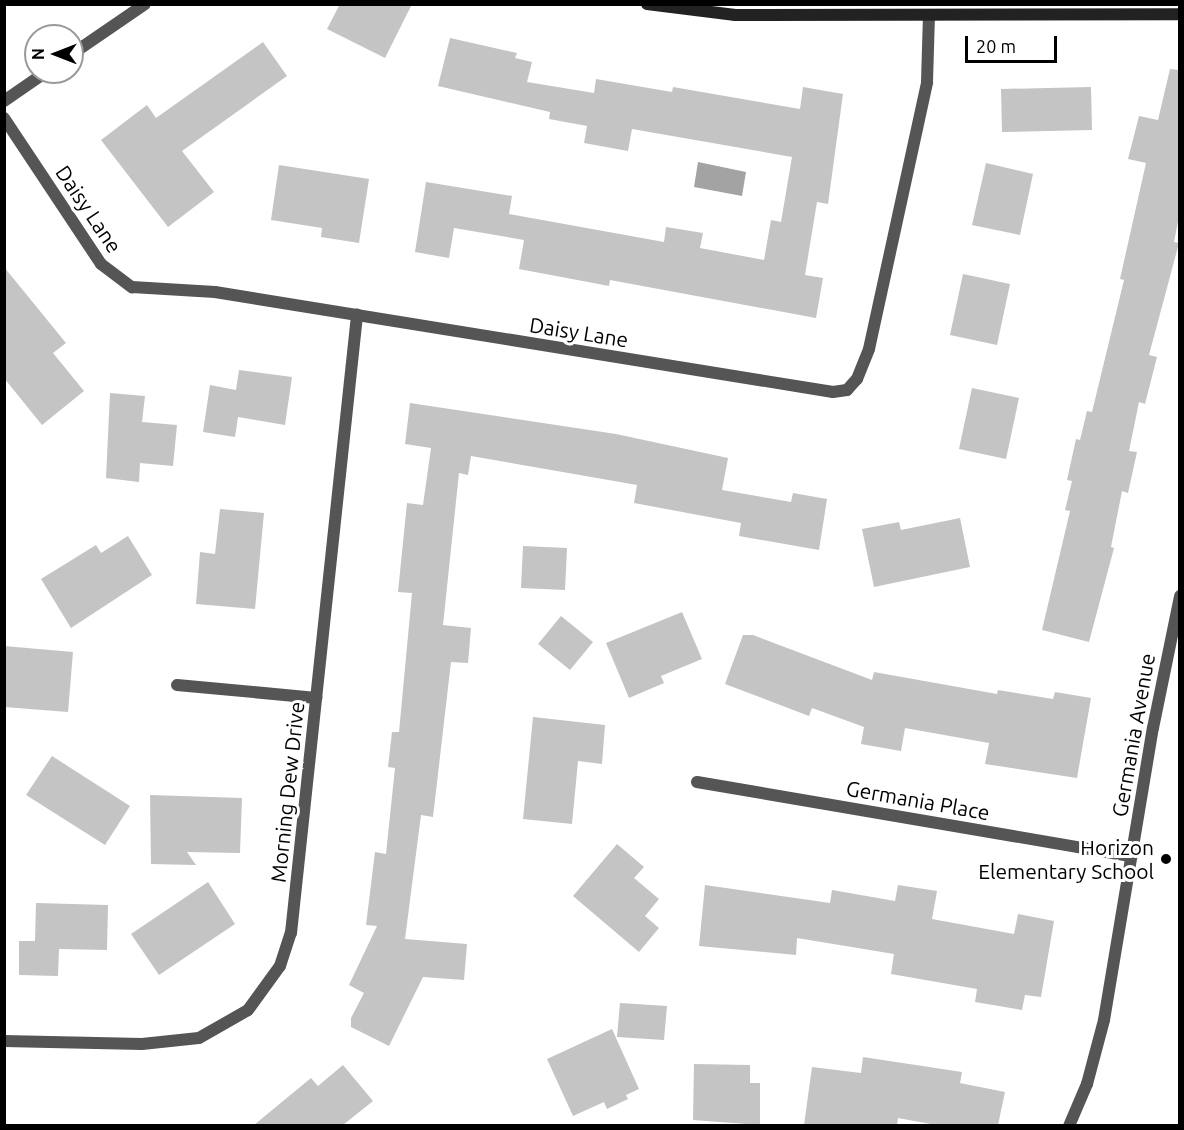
<!DOCTYPE html>
<style>
body{margin:0}
#map{position:relative;width:1184px;height:1130px;overflow:hidden;background:#fff;font-family:Ubuntu,sans-serif}
div>[style]{position:absolute}
.water>*{inset:0;background:#a3a3a3}
.building>*{inset:0;background:#c4c4c4}
.street>*{height:12px;margin:-6px;padding:0 6px;transform-origin:6px;border-radius:6px;background:#555}
.secondary>*{height:12px;margin:-6px;padding:0 6px;transform-origin:6px;border-radius:6px;background:#222}
.dots>*{width:16px;height:16px;translate:-50% -50%;box-sizing:border-box;border:3px solid #fff;border-radius:50%}
span{translate:-50% -50%;white-space:nowrap;text-align:center;line-height:1.15;-webkit-text-stroke:6px #fff;paint-order:stroke}
.street-label{font-size:21px;color:#000}
.poi-label{font-size:21px;color:#000}
.right{translate:-100% -50%;text-align:right}
.frame{position:absolute;inset:0;border:6px solid #000;pointer-events:none}
.north{position:absolute;left:24px;top:24px;width:60px;height:60px;box-sizing:border-box;background:#fff;border:2px solid #999;border-radius:50%;rotate:270deg;font-size:16px;font-weight:700;line-height:24px;text-align:center;color:#000}
.north::after{content:'';display:block;margin:auto;width:21px;height:27px;background:#000;clip-path:polygon(50% 0,100% 100%,50% 72%,0 100%)}
.scale{position:absolute;left:965px;top:36px;width:92px;height:27px;box-sizing:border-box;border:3px solid #000;border-top:0;padding-left:8px;font-size:18px;line-height:21px;white-space:nowrap;color:#000;-webkit-text-stroke:4px #fff;paint-order:stroke}
</style>
<div id="map">
<div class="water">
<div style="clip-path:polygon(698px 162px,746px 172px,742px 196px,694px 187px)"></div>
</div>
<div class="building">
<div style="clip-path:polygon(340px 4px,412px 4px,385px 58px,327px 29px)"></div>
<div style="clip-path:polygon(450px 38px,517px 53px,515px 58px,532px 62px,527px 82px,594px 93px,596px 79px,672px 92px,673px 87px,800px 109px,803px 87px,843px 94px,828px 204px,817px 202px,805px 275px,823px 278px,816px 318px,610px 280px,609px 286px,519px 269px,524px 240px,454px 228px,449px 258px,415px 252px,426px 182px,512px 196px,509px 214px,664px 242px,666px 227px,703px 233px,700px 248px,764px 260px,771px 220px,781px 222px,792px 157px,632px 129px,628px 151px,584px 143px,587px 126px,549px 119px,550px 112px,438px 86px)"></div>
<div style="clip-path:polygon(263px 42px,287px 76px,182px 151px,214px 192px,168px 227px,101px 140px,147px 105px,156px 118px)"></div>
<div style="clip-path:polygon(1170px 69px,1179px 70px,1179px 216px,1174px 242px,1179px 243px,1149px 355px,1157px 357px,1145px 404px,1139px 402px,1129px 451px,1137px 452px,1128px 493px,1122px 491px,1111px 547px,1114px 548px,1089px 642px,1042px 630px,1070px 511px,1065px 510px,1072px 481px,1067px 480px,1076px 439px,1080px 440px,1087px 411px,1092px 412px,1124px 280px,1120px 279px,1146px 163px,1128px 159px,1139px 116px,1158px 120px)"></div>
<div style="clip-path:polygon(1091px 87px,1092px 130px,1002px 132px,1001px 89px)"></div>
<div style="clip-path:polygon(986px 163px,1033px 174px,1020px 235px,972px 225px)"></div>
<div style="clip-path:polygon(279px 165px,369px 179px,359px 243px,321px 237px,322px 228px,271px 220px)"></div>
<div style="clip-path:polygon(4px 267px,66px 343px,53px 353px,84px 391px,42px 425px,4px 378px)"></div>
<div style="clip-path:polygon(963px 274px,1010px 284px,997px 345px,950px 335px)"></div>
<div style="clip-path:polygon(239px 370px,292px 377px,285px 425px,238px 417px,235px 437px,203px 432px,210px 385px,236px 390px)"></div>
<div style="clip-path:polygon(972px 388px,1019px 398px,1006px 459px,959px 449px)"></div>
<div style="clip-path:polygon(110px 393px,145px 396px,142px 422px,177px 425px,173px 466px,140px 463px,139px 482px,106px 478px)"></div>
<div style="clip-path:polygon(410px 403px,616px 434px,728px 458px,722px 490px,791px 502px,793px 493px,827px 499px,819px 550px,739px 536px,741px 523px,634px 503px,637px 485px,471px 456px,468px 475px,459px 473px,443px 625px,471px 628px,468px 663px,451px 662px,433px 817px,421px 815px,405px 939px,467px 944px,464px 980px,423px 977px,389px 1046px,351px 1027px,351px 1018px,364px 993px,349px 985px,377px 926px,366px 925px,375px 852px,386px 854px,395px 768px,388px 767px,392px 732px,399px 732px,412px 593px,398px 592px,407px 503px,423px 505px,431px 448px,405px 444px)"></div>
<div style="clip-path:polygon(220px 509px,264px 513px,255px 609px,196px 604px,200px 552px,215px 554px)"></div>
<div style="clip-path:polygon(960px 518px,970px 567px,874px 587px,862px 529px,899px 522px,901px 530px)"></div>
<div style="clip-path:polygon(128px 536px,152px 575px,71px 628px,41px 579px,96px 545px,101px 553px)"></div>
<div style="clip-path:polygon(523px 546px,567px 548px,565px 590px,521px 588px)"></div>
<div style="clip-path:polygon(682px 612px,702px 659px,661px 676px,664px 683px,629px 698px,606px 643px)"></div>
<div style="clip-path:polygon(561px 616px,593px 642px,570px 670px,538px 644px)"></div>
<div style="clip-path:polygon(743px 635px,753px 635px,872px 680px,874px 672px,997px 694px,998px 690px,1053px 699px,1055px 692px,1091px 698px,1077px 778px,985px 764px,989px 743px,905px 728px,901px 751px,861px 744px,864px 727px,812px 708px,809px 716px,725px 684px)"></div>
<div style="clip-path:polygon(4px 646px,73px 652px,68px 712px,4px 707px)"></div>
<div style="clip-path:polygon(533px 717px,605px 725px,602px 764px,578px 761px,572px 824px,523px 819px)"></div>
<div style="clip-path:polygon(52px 756px,130px 806px,105px 845px,26px 795px)"></div>
<div style="clip-path:polygon(150px 795px,242px 798px,240px 853px,187px 852px,196px 865px,151px 864px)"></div>
<div style="clip-path:polygon(617px 844px,644px 867px,634px 878px,659px 899px,645px 916px,659px 928px,639px 952px,573px 896px)"></div>
<div style="clip-path:polygon(208px 882px,235px 924px,159px 975px,131px 934px)"></div>
<div style="clip-path:polygon(705px 885px,830px 903px,832px 890px,895px 901px,898px 885px,937px 891px,932px 919px,1014px 934px,1018px 914px,1054px 921px,1041px 997px,1025px 995px,1022px 1010px,975px 1002px,977px 989px,891px 974px,894px 954px,797px 938px,796px 955px,699px 946px)"></div>
<div style="clip-path:polygon(36px 903px,108px 905px,107px 950px,59px 949px,58px 976px,19px 975px,19px 941px,35px 941px)"></div>
<div style="clip-path:polygon(620px 1003px,667px 1006px,664px 1040px,617px 1037px)"></div>
<div style="clip-path:polygon(612px 1029px,639px 1089px,626px 1095px,628px 1099px,607px 1109px,604px 1102px,573px 1116px,547px 1059px)"></div>
<div style="clip-path:polygon(863px 1057px,962px 1072px,960px 1083px,1005px 1092px,998px 1125px,936px 1125px,898px 1118px,897px 1125px,804px 1125px,812px 1067px,861px 1073px)"></div>
<div style="clip-path:polygon(694px 1064px,750px 1065px,750px 1083px,760px 1083px,760px 1125px,693px 1120px)"></div>
<div style="clip-path:polygon(343px 1065px,373px 1101px,343px 1125px,254px 1125px,311px 1078px,318px 1086px)"></div>
</div>
<div class="street">
<div style="left:72px;top:54px;width:88px;rotate:-34.4deg"></div>
<div style="left:4px;top:101px;width:51px;rotate:-34.6deg"></div>
<div style="left:4px;top:118px;width:175px;rotate:56.4deg"></div>
<div style="left:101px;top:264px;width:39px;rotate:37deg"></div>
<div style="left:132px;top:287px;width:83px;rotate:3.4deg"></div>
<div style="left:215px;top:292px;width:626px;rotate:9.19deg"></div>
<div style="left:833px;top:392px;width:14px;rotate:-8deg"></div>
<div style="left:847px;top:390px;width:15px;rotate:-48deg"></div>
<div style="left:857px;top:379px;width:32px;rotate:-68deg"></div>
<div style="left:869px;top:349px;width:273px;rotate:-77.7deg"></div>
<div style="left:927px;top:82px;width:67px;rotate:-88.3deg"></div>
<div style="left:177px;top:685px;width:140px;rotate:5.3deg"></div>
<div style="left:697px;top:782px;width:441px;rotate:9.7deg"></div>
<div style="left:4px;top:1041px;width:138px;rotate:1.2deg"></div>
<div style="left:142px;top:1044px;width:57px;rotate:-6deg"></div>
<div style="left:199px;top:1038px;width:56px;rotate:-29.7deg"></div>
<div style="left:248px;top:1010px;width:54px;rotate:-54deg"></div>
<div style="left:280px;top:966px;width:35px;rotate:-72deg"></div>
<div style="left:291px;top:933px;width:622px;rotate:-83.9deg"></div>
<div style="left:1069px;top:1126px;width:46px;rotate:-66.8deg"></div>
<div style="left:1087px;top:1084px;width:66px;rotate:-75.1deg"></div>
<div style="left:1104px;top:1020px;width:296px;rotate:-80.5deg"></div>
<div style="left:1153px;top:728px;width:135px;rotate:-78.4deg"></div>
</div>
<div class="secondary">
<div style="left:647px;top:4px;width:89px;rotate:7.1deg"></div>
<div style="left:735px;top:15px;width:445px;rotate:-0.1deg"></div>
</div>
<div class="dots">
<div style="left:1166px;top:859px;background:#000"></div>
</div>
<div class="street-label">
<span style="left:89px;top:209px;rotate:56deg">Daisy Lane</span>
<span style="left:579px;top:332px;rotate:9deg">Daisy Lane</span>
<span style="left:1133px;top:735px;rotate:-80deg">Germania Avenue</span>
<span style="left:287px;top:792px;rotate:-84deg">Morning Dew Drive</span>
<span style="left:918px;top:800px;rotate:10deg">Germania Place</span>
</div>
<div class="poi-label">
<span class="right" style="left:1154px;top:859px">Horizon<br>Elementary School</span>
</div>
<div class="frame"></div>
<div class="north">N</div>
<div class="scale">20 m</div>
</div>
